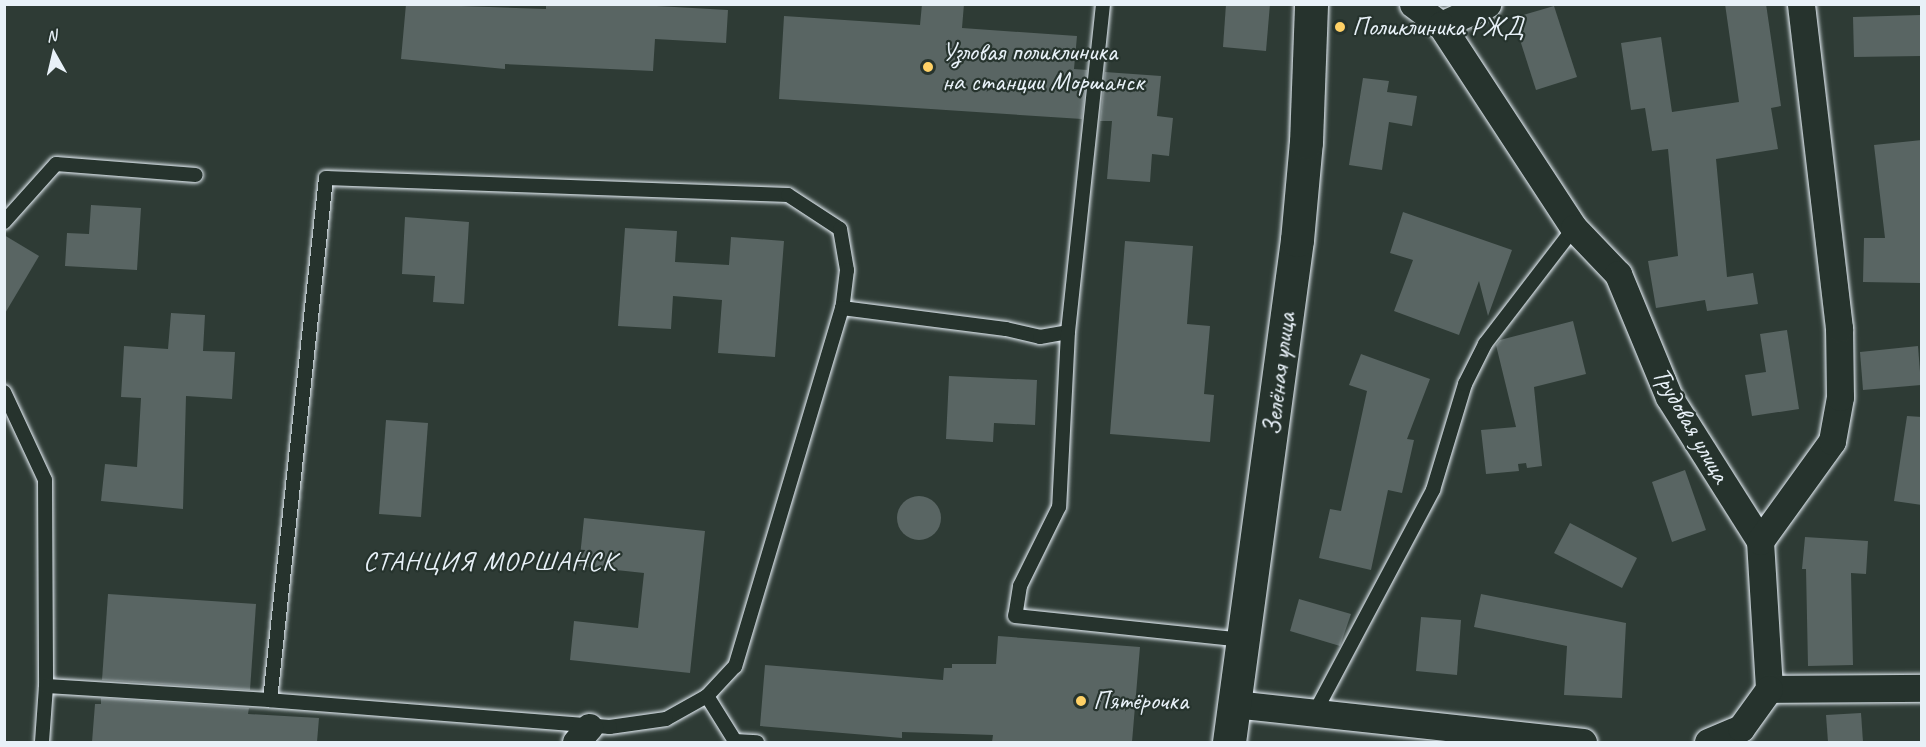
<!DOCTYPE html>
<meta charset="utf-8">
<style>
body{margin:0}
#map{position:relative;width:1926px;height:747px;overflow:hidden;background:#2e3b35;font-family:Caveat,sans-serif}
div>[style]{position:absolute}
.building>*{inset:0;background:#596563}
.round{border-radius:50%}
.roads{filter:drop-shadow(0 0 2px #e8f1f8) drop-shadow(0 0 2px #e8f1f8)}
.service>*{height:14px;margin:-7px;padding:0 7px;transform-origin:7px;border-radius:7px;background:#26332d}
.minor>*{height:27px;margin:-13.5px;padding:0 13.5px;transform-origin:13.5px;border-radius:13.5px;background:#26332d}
.tertiary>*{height:33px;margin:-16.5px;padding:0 16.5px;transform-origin:16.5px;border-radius:16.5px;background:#26332d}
.dots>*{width:16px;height:16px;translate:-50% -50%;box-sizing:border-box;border:3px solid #26332d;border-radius:50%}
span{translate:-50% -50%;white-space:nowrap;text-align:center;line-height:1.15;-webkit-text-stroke:4.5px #26332d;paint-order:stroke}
.poi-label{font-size:26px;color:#e8f1f8}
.left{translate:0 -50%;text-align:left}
.street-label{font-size:26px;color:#e8f1f8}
.neighbourhood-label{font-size:27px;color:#e8f1f8;letter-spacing:1.5px}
.frame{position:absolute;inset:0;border:6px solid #e8f1f8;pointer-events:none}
.north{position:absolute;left:24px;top:24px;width:60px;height:60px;-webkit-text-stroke:4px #26332d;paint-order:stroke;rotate:352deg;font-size:16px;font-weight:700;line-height:24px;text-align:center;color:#e8f1f8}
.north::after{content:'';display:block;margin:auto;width:21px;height:27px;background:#e8f1f8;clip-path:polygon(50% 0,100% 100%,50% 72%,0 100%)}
</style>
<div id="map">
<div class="building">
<div style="clip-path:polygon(406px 4px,546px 9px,546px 4px,621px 4px,728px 10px,726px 43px,655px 39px,653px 71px,505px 64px,505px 69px,401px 59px)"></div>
<div style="clip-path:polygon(922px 4px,964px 4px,962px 28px,1077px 36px,1074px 69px,1087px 70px,1082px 119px,779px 99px,784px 16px,920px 25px)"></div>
<div style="clip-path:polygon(1226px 4px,1270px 4px,1266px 51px,1223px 47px)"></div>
<div style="clip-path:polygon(1725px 4px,1766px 4px,1781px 106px,1771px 108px,1778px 149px,1716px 159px,1727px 277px,1753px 273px,1758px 304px,1707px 311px,1705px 300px,1656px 308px,1648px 261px,1678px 256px,1668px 149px,1652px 151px,1645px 108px,1631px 110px,1621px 43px,1661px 37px,1672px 112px,1739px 102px)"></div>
<div style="clip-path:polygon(1554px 6px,1577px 77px,1536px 90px,1513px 18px)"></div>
<div style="clip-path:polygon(1921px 15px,1921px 56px,1854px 57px,1853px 17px)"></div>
<div style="clip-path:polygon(1105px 72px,1161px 76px,1157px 116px,1173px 118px,1169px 156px,1152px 154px,1150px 182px,1107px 179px,1112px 121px,1100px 121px)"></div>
<div style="clip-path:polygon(1363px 78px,1389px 81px,1387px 92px,1417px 96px,1412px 126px,1389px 122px,1382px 170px,1349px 165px)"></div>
<div style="clip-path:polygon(1922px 140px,1921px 283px,1863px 282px,1864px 238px,1885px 238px,1874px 145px)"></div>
<div style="clip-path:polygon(91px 205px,141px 208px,137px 270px,65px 266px,67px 233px,89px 234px)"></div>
<div style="clip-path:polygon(1403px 212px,1512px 250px,1488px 316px,1479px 281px,1459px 335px,1394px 311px,1413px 260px,1390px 253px)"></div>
<div style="clip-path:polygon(405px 217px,469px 222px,464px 304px,433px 302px,435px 276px,402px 274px)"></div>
<div style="clip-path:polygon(625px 228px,677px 231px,675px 262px,729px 265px,731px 237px,784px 241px,775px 357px,718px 353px,722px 300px,673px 296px,671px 329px,618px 326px)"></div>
<div style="clip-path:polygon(4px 235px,39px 256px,4px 315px)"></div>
<div style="clip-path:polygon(1125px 241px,1193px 246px,1187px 324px,1210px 326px,1204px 394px,1214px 395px,1210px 442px,1110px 434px)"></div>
<div style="clip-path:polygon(171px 313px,205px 315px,203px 351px,235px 352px,232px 399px,186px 396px,183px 509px,101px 501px,105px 464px,137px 467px,141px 398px,121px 397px,124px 346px,168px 349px)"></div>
<div style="clip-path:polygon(1573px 321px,1586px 374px,1534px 387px,1542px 466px,1527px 468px,1526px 463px,1518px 464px,1519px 471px,1486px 474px,1481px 430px,1516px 427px,1496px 345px,1500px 340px)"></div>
<div style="clip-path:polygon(1787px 330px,1799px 409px,1752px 416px,1745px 375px,1766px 372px,1760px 334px)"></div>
<div style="clip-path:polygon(1918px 346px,1921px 385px,1863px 390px,1860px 352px)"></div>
<div style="clip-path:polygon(1361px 354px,1430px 379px,1407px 439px,1414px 440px,1402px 493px,1388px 490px,1371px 570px,1319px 558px,1330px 509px,1341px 511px,1367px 391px,1349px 385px)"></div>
<div style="clip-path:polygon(949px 376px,1037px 380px,1035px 425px,994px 423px,993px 442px,946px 439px)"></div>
<div style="clip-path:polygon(1907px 416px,1922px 417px,1922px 505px,1894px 501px)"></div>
<div style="clip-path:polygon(386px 420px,428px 423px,421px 517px,379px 514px)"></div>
<div style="clip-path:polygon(1685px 470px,1706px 530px,1672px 542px,1652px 482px)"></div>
<div class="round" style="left:897px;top:496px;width:44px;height:44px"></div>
<div style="clip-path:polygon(584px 518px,705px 531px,690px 673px,570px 660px,574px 621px,638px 628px,644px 573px,579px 566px)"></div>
<div style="clip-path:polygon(1570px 523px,1637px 558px,1622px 588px,1554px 553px)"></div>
<div style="clip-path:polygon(1805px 537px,1868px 541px,1866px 574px,1851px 573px,1853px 665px,1808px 666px,1806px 569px,1802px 569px)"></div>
<div style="clip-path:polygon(108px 594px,256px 604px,250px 690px,102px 680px)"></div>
<div style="clip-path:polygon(1481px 594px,1626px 623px,1622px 698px,1564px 695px,1567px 646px,1474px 627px)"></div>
<div style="clip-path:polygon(1299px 599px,1351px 614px,1340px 646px,1290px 631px)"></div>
<div style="clip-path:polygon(1421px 617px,1461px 620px,1457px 675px,1416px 671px)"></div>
<div style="clip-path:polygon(998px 636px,1140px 647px,1132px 742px,992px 742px,993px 735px,902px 732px,902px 738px,760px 726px,765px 665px,943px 680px,944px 668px,952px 668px,952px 664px,996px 664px)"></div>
<div style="clip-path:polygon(101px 698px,249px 708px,248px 714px,319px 718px,317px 742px,92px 742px,95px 704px,101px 704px)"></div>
<div style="clip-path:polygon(1861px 713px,1863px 742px,1828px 742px,1826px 715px)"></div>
</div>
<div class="roads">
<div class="service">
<div style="left:326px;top:178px;width:462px;rotate:2.1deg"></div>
<div style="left:788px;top:195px;width:62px;rotate:33.2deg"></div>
<div style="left:840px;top:229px;width:42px;rotate:80.3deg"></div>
<div style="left:847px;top:270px;width:38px;rotate:97deg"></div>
<div style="left:842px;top:308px;width:374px;rotate:106.6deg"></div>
<div style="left:735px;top:666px;width:41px;rotate:133deg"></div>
<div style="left:707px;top:696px;width:47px;rotate:150.7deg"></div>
<div style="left:666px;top:719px;width:57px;rotate:171.9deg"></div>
<div style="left:610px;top:727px;width:341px;rotate:-175.5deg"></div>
<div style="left:270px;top:700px;width:525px;rotate:-83.88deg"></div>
<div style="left:4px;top:222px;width:78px;rotate:-48.1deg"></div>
<div style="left:56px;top:164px;width:140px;rotate:4.5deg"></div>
<div style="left:842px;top:308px;width:165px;rotate:7.3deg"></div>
<div style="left:1006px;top:329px;width:35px;rotate:13deg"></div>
<div style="left:1040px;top:337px;width:28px;rotate:-10deg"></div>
<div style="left:1068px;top:332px;width:330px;rotate:-83.9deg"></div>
<div style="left:1068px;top:332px;width:175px;rotate:92.9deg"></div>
<div style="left:1059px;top:507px;width:88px;rotate:116.3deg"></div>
<div style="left:1020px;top:586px;width:30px;rotate:99deg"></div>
<div style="left:1015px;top:616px;width:230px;rotate:6deg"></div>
<div style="left:4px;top:392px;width:97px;rotate:65deg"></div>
<div style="left:45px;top:480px;width:206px;rotate:89.7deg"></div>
<div style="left:707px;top:696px;width:53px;rotate:58.1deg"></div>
<div style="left:735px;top:741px;width:22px;rotate:3deg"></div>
<div style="left:1314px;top:714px;width:254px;rotate:-62deg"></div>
<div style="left:1433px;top:490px;width:111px;rotate:-73.2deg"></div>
<div style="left:1465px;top:384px;width:45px;rotate:-63.4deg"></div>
<div style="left:1485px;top:344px;width:146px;rotate:-52.5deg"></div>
<div style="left:42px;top:742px;width:56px;rotate:-85.9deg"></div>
<div style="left:46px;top:686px;width:224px;rotate:3.6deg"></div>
</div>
<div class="minor">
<div style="left:1413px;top:4px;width:35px;rotate:37deg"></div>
<div style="left:1441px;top:25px;width:51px;rotate:-24.5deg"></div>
<div style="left:1441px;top:25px;width:243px;rotate:56.8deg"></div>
<div style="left:1574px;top:228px;width:64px;rotate:46.3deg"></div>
<div style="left:1618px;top:274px;width:133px;rotate:67.5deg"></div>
<div style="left:1669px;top:397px;width:170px;rotate:57.7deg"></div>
<div style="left:1760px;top:541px;width:148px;rotate:86.5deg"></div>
<div style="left:1760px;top:541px;width:123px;rotate:-54.2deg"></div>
<div style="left:1832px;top:441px;width:45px;rotate:-79.7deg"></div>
<div style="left:1840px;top:397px;width:69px;rotate:-90.8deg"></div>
<div style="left:1839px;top:328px;width:326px;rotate:-96.7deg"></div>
<div style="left:1769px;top:689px;width:153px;rotate:-0.4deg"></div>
<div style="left:1234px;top:704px;width:351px;rotate:6.2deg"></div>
<div style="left:576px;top:742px;width:20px;rotate:-49deg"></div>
<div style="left:1708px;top:742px;width:36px;rotate:-23deg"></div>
<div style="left:1741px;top:728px;width:48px;rotate:-54.3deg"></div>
</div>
<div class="tertiary">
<div style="left:1229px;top:742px;width:507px;rotate:-82.29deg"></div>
<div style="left:1297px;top:240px;width:98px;rotate:-84.8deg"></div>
<div style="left:1306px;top:142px;width:138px;rotate:-87.9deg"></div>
</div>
</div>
<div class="dots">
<div style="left:1340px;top:27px;background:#ffd166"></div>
<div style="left:928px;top:67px;background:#ffd166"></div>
<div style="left:1081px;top:701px;background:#ffd166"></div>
</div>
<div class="poi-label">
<span class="left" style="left:1352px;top:27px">Поликлиника РЖД</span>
<span class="left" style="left:942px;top:67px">Узловая поликлиника<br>на станции Моршанск</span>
<span class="left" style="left:1093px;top:701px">Пятёрочка</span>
</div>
<div class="street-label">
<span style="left:1279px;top:374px;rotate:-83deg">Зелёная улица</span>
<span style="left:1691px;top:425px;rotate:60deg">Трудовая улица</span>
</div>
<div class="neighbourhood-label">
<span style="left:490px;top:562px">СТАНЦИЯ МОРШАНСК</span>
</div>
<div class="frame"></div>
<div class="north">N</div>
</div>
